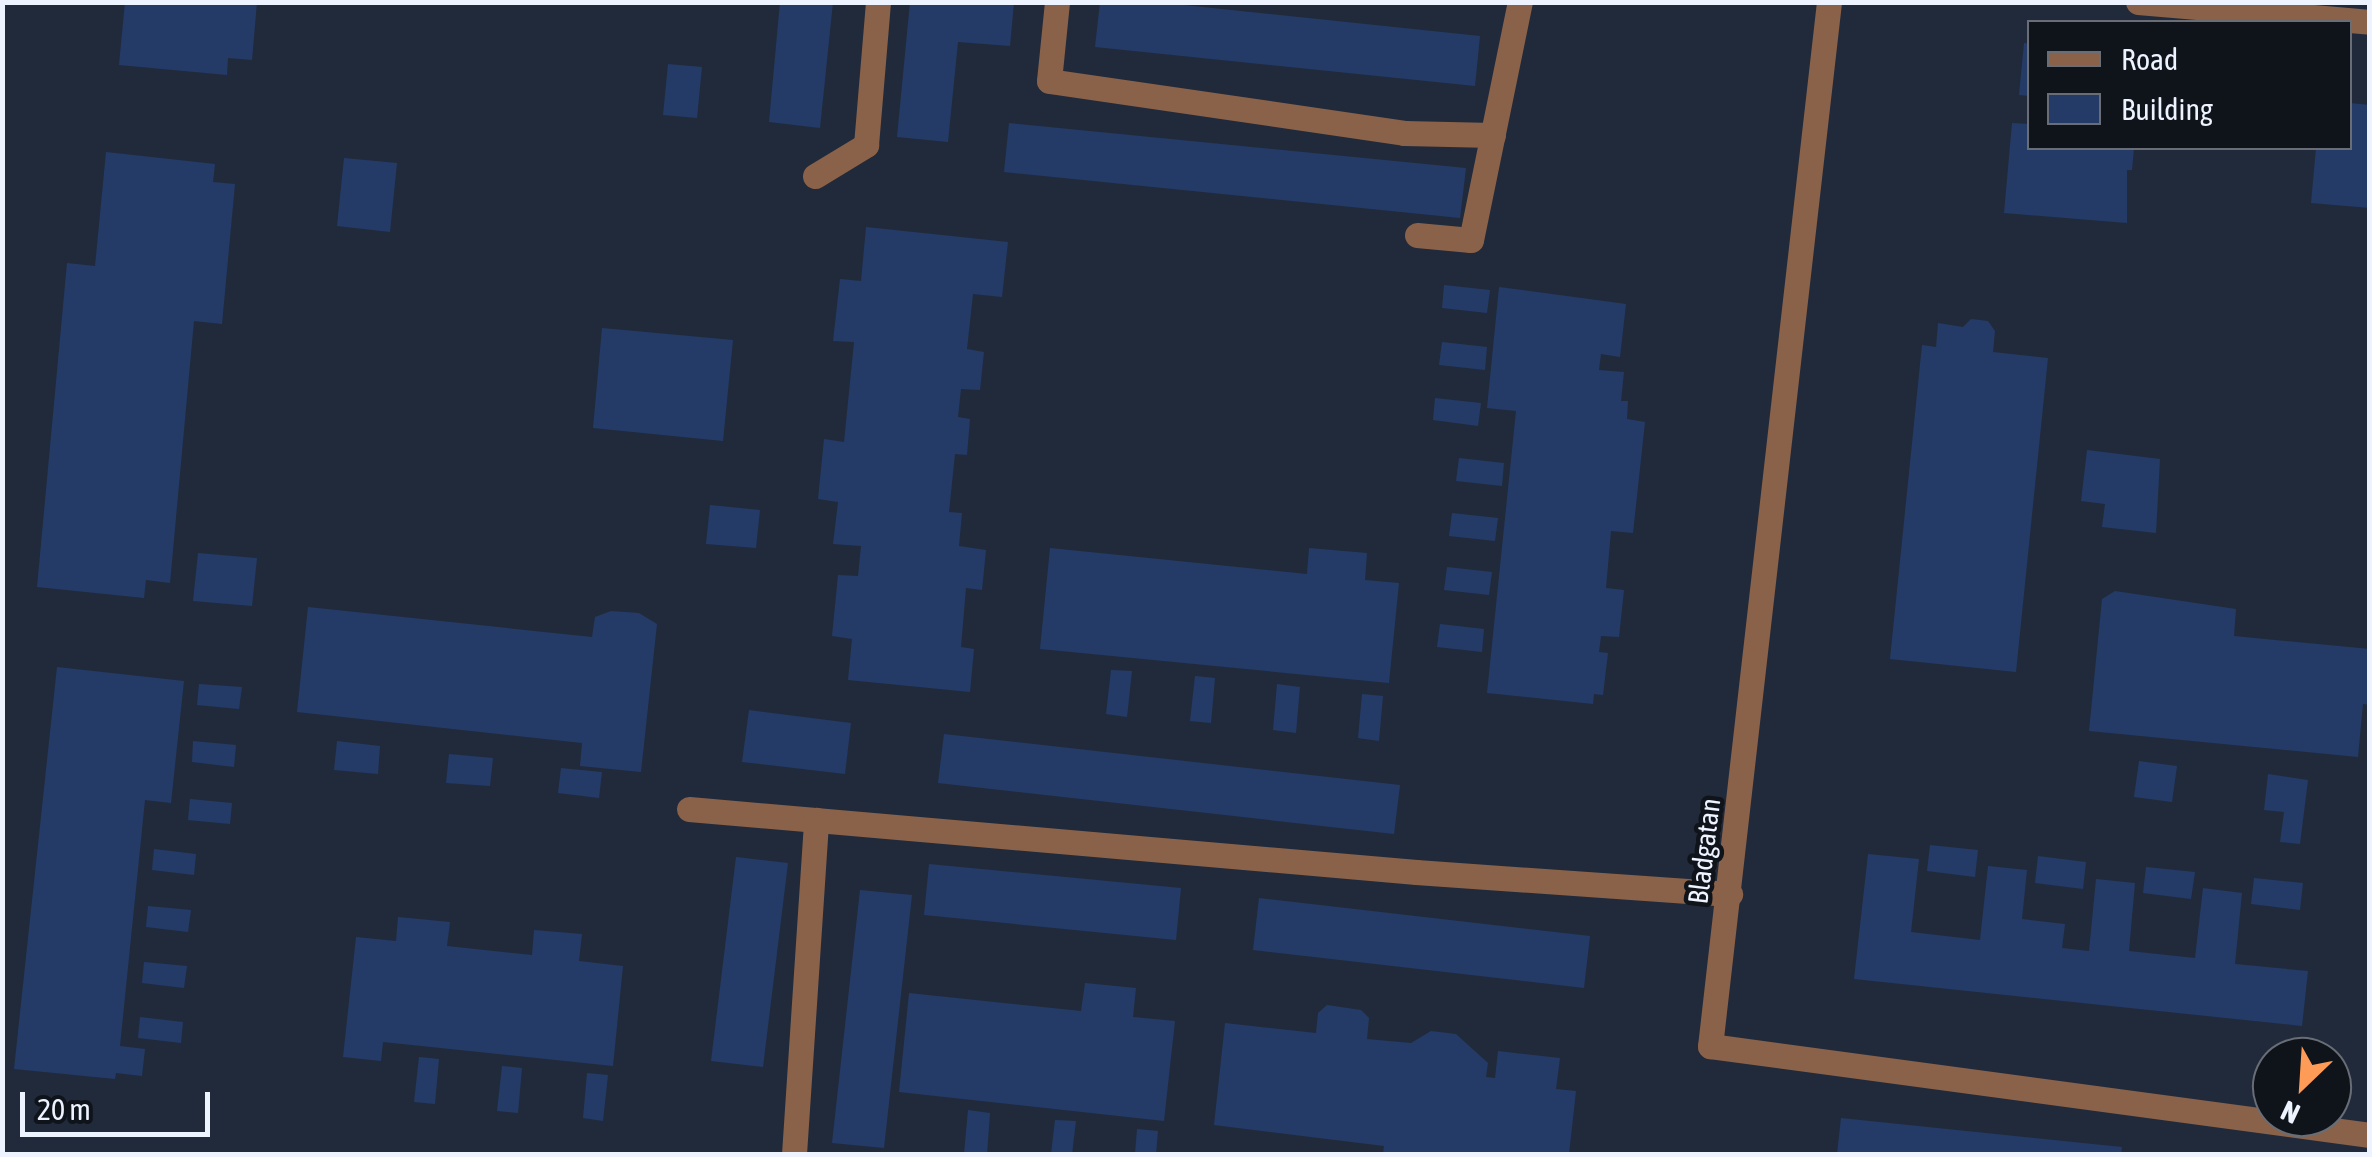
<!DOCTYPE html>
<style>
body{margin:0}
#map{position:relative;width:2372px;height:1157px;overflow:hidden;background:#212a3b;font-family:"Asap Condensed",sans-serif}
div>[style]{position:absolute}
.building>*{inset:0;background:#243b67}
.minor>*{height:25px;margin:-12.5px;padding:0 12.5px;transform-origin:12.5px;border-radius:12.5px;background:#8a6249}
span{translate:-50% -50%;white-space:nowrap;text-align:center;line-height:1.15;-webkit-text-stroke:9px #0f131a;paint-order:stroke}
.street-label{font-size:28px;color:#edf3ff}
.frame{position:absolute;inset:0;border:5px solid #edf3ff;pointer-events:none}
.legend{position:absolute;left:2027px;top:20px;width:325px;height:130px;box-sizing:border-box;background:#0f131a;border:2px solid #686d76;margin:0;padding:12px 18px;list-style:none;font-size:30px;color:#edf3ff}
.legend li{display:flex;align-items:center;gap:20px;height:50px}
.legend b{width:50px;border:2px solid #686d76}
.north{position:absolute;left:2252px;top:1037px;width:100px;height:100px;box-sizing:border-box;background:#0f131a;border:2px solid #686d76;border-radius:50%;rotate:205deg;font-size:28px;font-weight:700;line-height:40px;text-align:center;color:#edf3ff}
.north::after{content:'';display:block;margin:auto;width:35px;height:45px;background:#fe9c57;clip-path:polygon(50% 0,100% 100%,50% 72%,0 100%)}
.scale{position:absolute;left:20px;top:1092px;width:190px;height:45px;box-sizing:border-box;border:5px solid #edf3ff;border-top:0;padding-left:12px;font-size:30px;line-height:35px;white-space:nowrap;color:#edf3ff;-webkit-text-stroke:8px #0f131a;paint-order:stroke}
</style>
<div id="map">
<div class="building">
<div style="clip-path:polygon(125px 2px,257px 2px,252px 60px,228px 58px,227px 75px,119px 65px)"></div>
<div style="clip-path:polygon(780px 2px,833px 2px,820px 128px,769px 122px)"></div>
<div style="clip-path:polygon(910px 2px,1014px 2px,1010px 46px,958px 42px,948px 142px,897px 137px)"></div>
<div style="clip-path:polygon(1100px 2px,1155px 2px,1480px 36px,1475px 86px,1095px 47px)"></div>
<div style="clip-path:polygon(2024px 43px,2030px 44px,2030px 96px,2019px 95px)"></div>
<div style="clip-path:polygon(668px 64px,702px 67px,697px 118px,663px 115px)"></div>
<div style="clip-path:polygon(2350px 103px,2370px 105px,2370px 208px,2311px 203px,2316px 148px,2350px 148px)"></div>
<div style="clip-path:polygon(1009px 123px,1466px 168px,1460px 218px,1004px 172px)"></div>
<div style="clip-path:polygon(2012px 123px,2030px 124px,2030px 148px,2134px 148px,2132px 170px,2127px 170px,2127px 223px,2004px 213px)"></div>
<div style="clip-path:polygon(106px 152px,215px 164px,213px 182px,235px 184px,222px 324px,194px 321px,170px 583px,146px 580px,144px 598px,37px 587px,67px 263px,95px 266px)"></div>
<div style="clip-path:polygon(344px 158px,397px 163px,390px 232px,337px 226px)"></div>
<div style="clip-path:polygon(866px 227px,1008px 242px,1002px 297px,973px 294px,967px 349px,984px 352px,980px 390px,961px 389px,958px 417px,970px 419px,967px 455px,955px 454px,949px 512px,962px 513px,959px 546px,986px 550px,982px 590px,966px 588px,961px 647px,974px 649px,970px 692px,848px 680px,852px 639px,832px 636px,838px 575px,858px 576px,861px 546px,833px 544px,838px 502px,818px 499px,824px 439px,844px 442px,854px 342px,833px 341px,840px 279px,861px 281px)"></div>
<div style="clip-path:polygon(1444px 285px,1490px 290px,1487px 313px,1442px 308px)"></div>
<div style="clip-path:polygon(1499px 287px,1626px 304px,1620px 357px,1601px 354px,1599px 370px,1624px 372px,1621px 401px,1628px 401px,1627px 419px,1645px 422px,1633px 533px,1611px 531px,1606px 588px,1624px 590px,1619px 637px,1601px 636px,1599px 652px,1608px 653px,1603px 695px,1594px 694px,1593px 704px,1487px 693px,1516px 411px,1487px 408px)"></div>
<div style="clip-path:polygon(1971px 319px,1988px 321px,1995px 331px,1993px 352px,2048px 358px,2016px 672px,1890px 659px,1922px 345px,1936px 347px,1938px 323px,1963px 327px)"></div>
<div style="clip-path:polygon(602px 328px,733px 340px,723px 441px,593px 428px)"></div>
<div style="clip-path:polygon(1442px 342px,1487px 347px,1485px 370px,1439px 365px)"></div>
<div style="clip-path:polygon(1435px 398px,1481px 403px,1478px 426px,1433px 420px)"></div>
<div style="clip-path:polygon(2087px 450px,2160px 459px,2156px 533px,2102px 527px,2105px 504px,2081px 501px)"></div>
<div style="clip-path:polygon(1459px 458px,1504px 463px,1502px 486px,1456px 481px)"></div>
<div style="clip-path:polygon(710px 505px,760px 510px,756px 548px,706px 544px)"></div>
<div style="clip-path:polygon(1452px 513px,1498px 518px,1495px 541px,1449px 536px)"></div>
<div style="clip-path:polygon(1050px 548px,1307px 574px,1309px 548px,1367px 553px,1365px 580px,1399px 583px,1389px 683px,1040px 649px)"></div>
<div style="clip-path:polygon(198px 553px,257px 558px,252px 606px,193px 601px)"></div>
<div style="clip-path:polygon(1447px 567px,1492px 572px,1489px 595px,1444px 590px)"></div>
<div style="clip-path:polygon(2115px 591px,2236px 609px,2234px 636px,2370px 649px,2370px 705px,2363px 704px,2358px 757px,2089px 731px,2102px 599px)"></div>
<div style="clip-path:polygon(308px 607px,592px 637px,595px 617px,611px 611px,639px 613px,657px 624px,641px 772px,580px 766px,582px 743px,297px 712px)"></div>
<div style="clip-path:polygon(1440px 624px,1484px 629px,1482px 652px,1437px 647px)"></div>
<div style="clip-path:polygon(57px 667px,184px 681px,171px 803px,145px 800px,120px 1046px,145px 1049px,142px 1076px,116px 1073px,115px 1079px,14px 1069px)"></div>
<div style="clip-path:polygon(1111px 670px,1132px 671px,1127px 717px,1106px 714px)"></div>
<div style="clip-path:polygon(1195px 676px,1215px 678px,1211px 723px,1190px 721px)"></div>
<div style="clip-path:polygon(199px 684px,242px 687px,239px 709px,197px 705px)"></div>
<div style="clip-path:polygon(1277px 684px,1300px 687px,1296px 733px,1273px 730px)"></div>
<div style="clip-path:polygon(1362px 694px,1383px 696px,1379px 741px,1358px 738px)"></div>
<div style="clip-path:polygon(749px 710px,851px 723px,845px 774px,742px 762px)"></div>
<div style="clip-path:polygon(944px 734px,1400px 785px,1394px 834px,938px 783px)"></div>
<div style="clip-path:polygon(193px 741px,236px 745px,234px 767px,192px 762px)"></div>
<div style="clip-path:polygon(337px 741px,380px 746px,378px 774px,334px 770px)"></div>
<div style="clip-path:polygon(449px 754px,493px 758px,490px 786px,446px 783px)"></div>
<div style="clip-path:polygon(2139px 761px,2177px 766px,2172px 802px,2134px 797px)"></div>
<div style="clip-path:polygon(561px 768px,602px 772px,599px 798px,558px 793px)"></div>
<div style="clip-path:polygon(2268px 774px,2308px 780px,2300px 844px,2280px 842px,2284px 812px,2264px 810px)"></div>
<div style="clip-path:polygon(190px 799px,232px 803px,230px 824px,188px 820px)"></div>
<div style="clip-path:polygon(1930px 845px,1978px 850px,1975px 877px,1927px 871px)"></div>
<div style="clip-path:polygon(154px 849px,196px 854px,194px 875px,152px 870px)"></div>
<div style="clip-path:polygon(1868px 854px,1919px 859px,1911px 932px,1980px 940px,1988px 866px,2027px 870px,2022px 919px,2065px 924px,2062px 948px,2089px 951px,2096px 879px,2135px 883px,2129px 951px,2195px 958px,2203px 888px,2242px 893px,2235px 964px,2308px 971px,2302px 1026px,1854px 979px)"></div>
<div style="clip-path:polygon(2038px 856px,2086px 862px,2083px 889px,2035px 883px)"></div>
<div style="clip-path:polygon(736px 857px,788px 863px,763px 1067px,711px 1061px)"></div>
<div style="clip-path:polygon(929px 864px,1181px 888px,1176px 940px,924px 915px)"></div>
<div style="clip-path:polygon(2146px 867px,2195px 872px,2191px 899px,2143px 893px)"></div>
<div style="clip-path:polygon(2254px 878px,2303px 883px,2300px 910px,2251px 904px)"></div>
<div style="clip-path:polygon(860px 890px,912px 895px,884px 1148px,832px 1143px)"></div>
<div style="clip-path:polygon(1259px 898px,1590px 936px,1584px 988px,1253px 950px)"></div>
<div style="clip-path:polygon(148px 906px,191px 910px,188px 932px,146px 927px)"></div>
<div style="clip-path:polygon(398px 917px,450px 922px,447px 946px,532px 955px,534px 930px,582px 934px,579px 961px,623px 966px,613px 1066px,383px 1042px,381px 1061px,343px 1057px,356px 937px,396px 941px)"></div>
<div style="clip-path:polygon(144px 962px,187px 966px,184px 988px,142px 983px)"></div>
<div style="clip-path:polygon(1085px 983px,1136px 988px,1133px 1017px,1175px 1021px,1164px 1121px,899px 1092px,909px 993px,1081px 1011px)"></div>
<div style="clip-path:polygon(1327px 1005px,1361px 1010px,1369px 1018px,1367px 1039px,1411px 1043px,1431px 1031px,1456px 1034px,1488px 1063px,1486px 1077px,1495px 1078px,1498px 1051px,1560px 1058px,1556px 1089px,1576px 1091px,1569px 1154px,1383px 1154px,1384px 1146px,1214px 1125px,1225px 1023px,1316px 1033px,1318px 1013px)"></div>
<div style="clip-path:polygon(140px 1017px,183px 1022px,181px 1043px,138px 1038px)"></div>
<div style="clip-path:polygon(419px 1057px,439px 1059px,435px 1104px,414px 1102px)"></div>
<div style="clip-path:polygon(502px 1066px,522px 1068px,518px 1113px,497px 1111px)"></div>
<div style="clip-path:polygon(587px 1073px,608px 1075px,603px 1121px,583px 1118px)"></div>
<div style="clip-path:polygon(968px 1110px,990px 1113px,987px 1154px,964px 1154px)"></div>
<div style="clip-path:polygon(1841px 1118px,2122px 1147px,2121px 1154px,1837px 1154px)"></div>
<div style="clip-path:polygon(1055px 1120px,1076px 1121px,1072px 1154px,1051px 1154px)"></div>
<div style="clip-path:polygon(1137px 1129px,1158px 1131px,1156px 1154px,1135px 1154px)"></div>
</div>
<div class="minor">
<div style="left:1057px;top:2px;width:79px;rotate:95.8deg"></div>
<div style="left:1049px;top:81px;width:359px;rotate:8.3deg"></div>
<div style="left:1404px;top:133px;width:89px;rotate:1.3deg"></div>
<div style="left:1829px;top:2px;width:1051px;rotate:96.5deg"></div>
<div style="left:1710px;top:1046px;width:666px;rotate:7.68deg"></div>
<div style="left:2138px;top:2px;width:233px;rotate:4.9deg"></div>
<div style="left:815px;top:176px;width:60px;rotate:-31.3deg"></div>
<div style="left:866px;top:145px;width:144px;rotate:-85.2deg"></div>
<div style="left:1417px;top:235px;width:54px;rotate:5.3deg"></div>
<div style="left:1471px;top:240px;width:243px;rotate:-78.4deg"></div>
<div style="left:689px;top:809px;width:730px;rotate:4.95deg"></div>
<div style="left:1416px;top:872px;width:315px;rotate:4deg"></div>
<div style="left:794px;top:1154px;width:335px;rotate:-86.2deg"></div>
</div>
<div class="street-label">
<span style="left:1704px;top:851px;rotate:-83deg">Bladgatan</span>
</div>
<div class="frame"></div>
<ul class="legend">
<li><b style="height:12px;background:#8a6249"></b>Road</li>
<li><b style="height:28px;background:#243b67"></b>Building</li>
</ul>
<div class="north">N</div>
<div class="scale">20 m</div>
</div>
